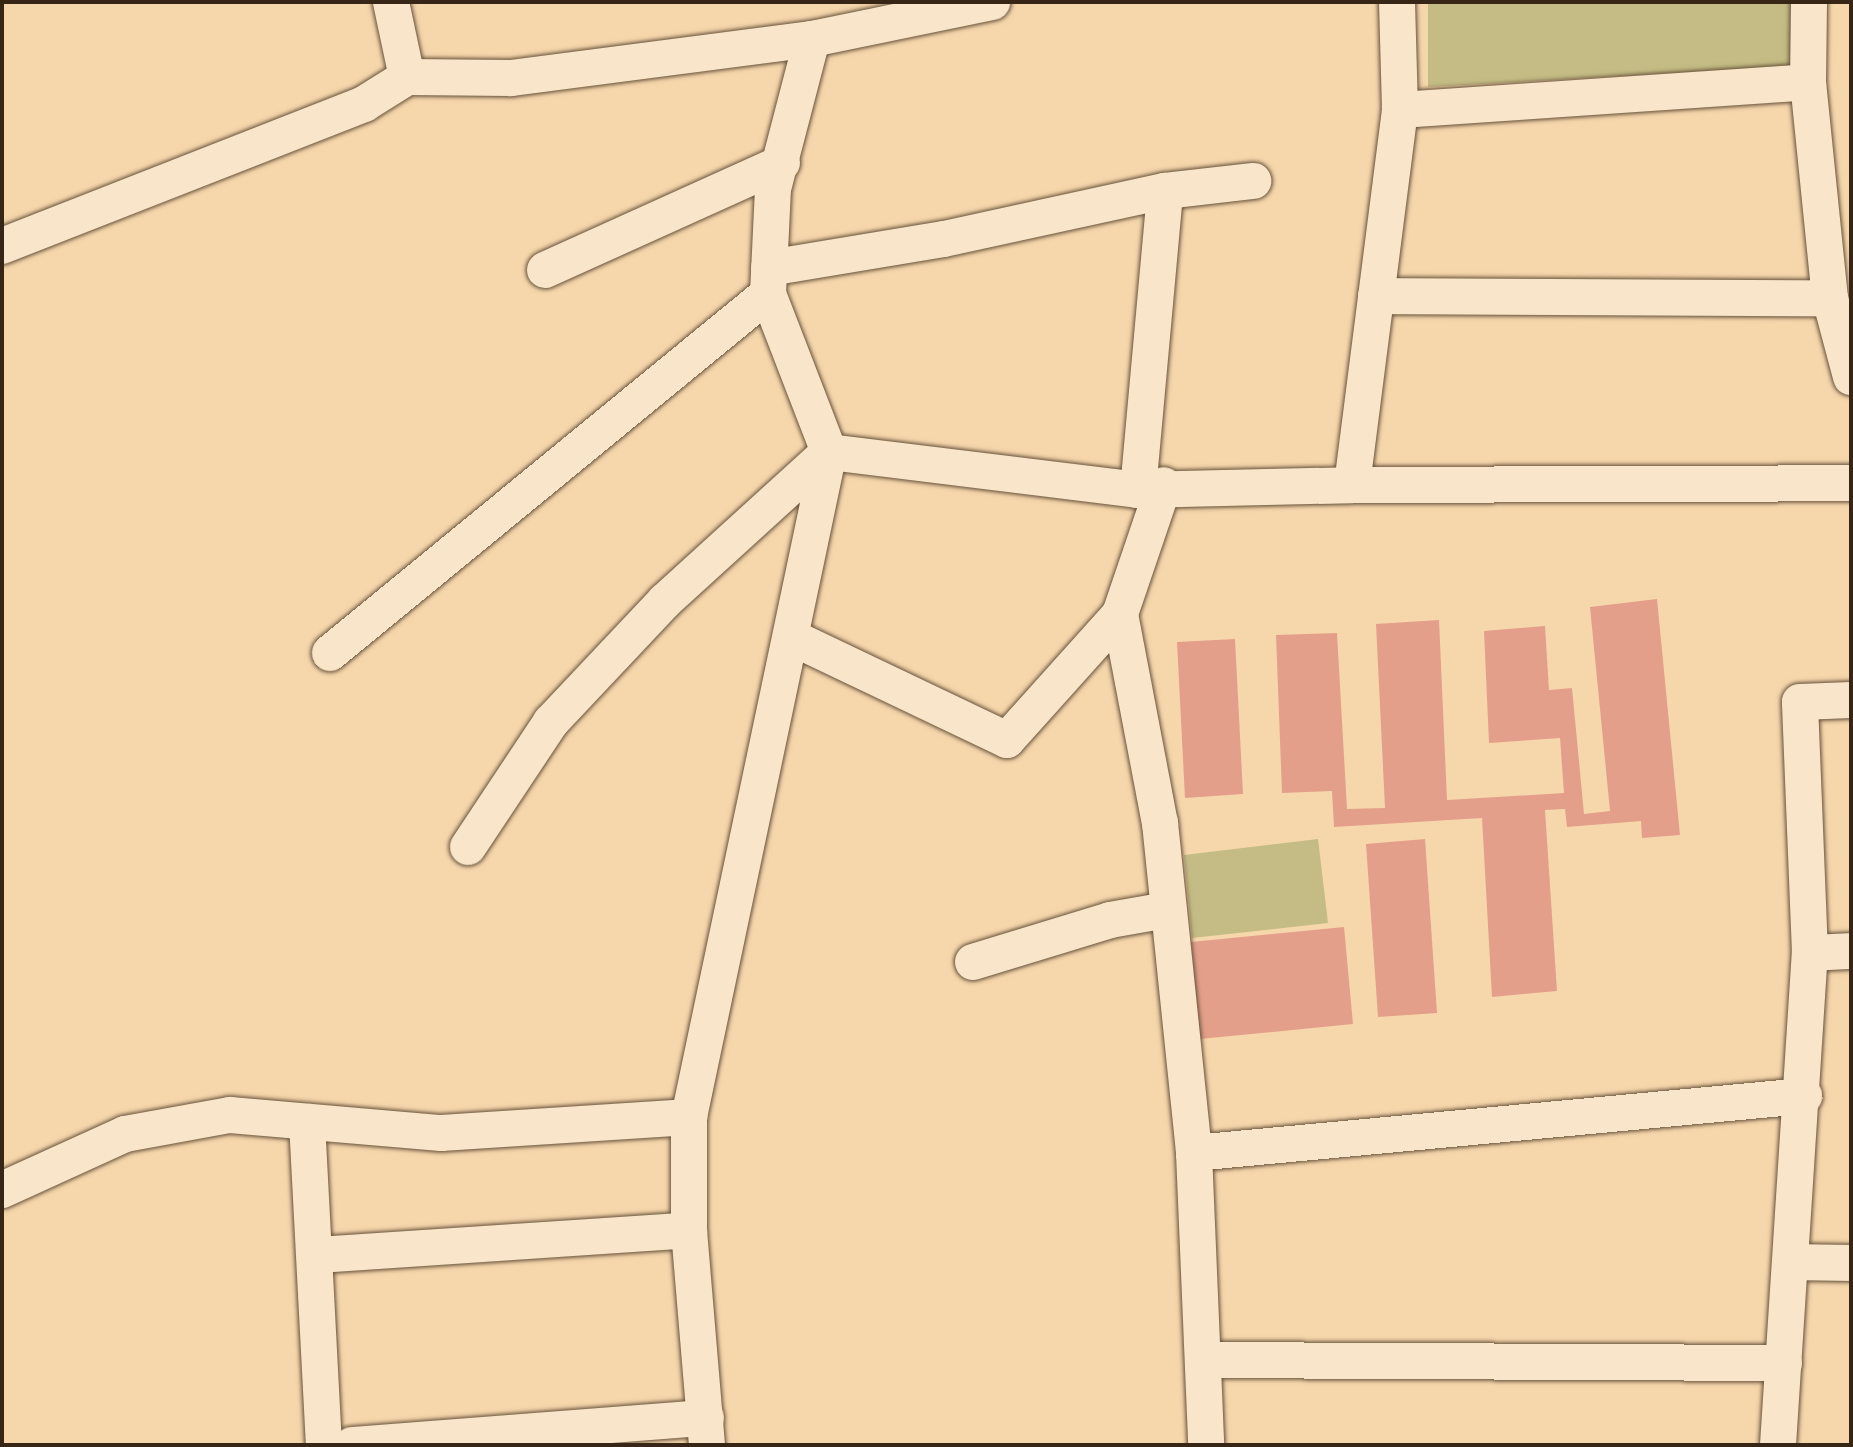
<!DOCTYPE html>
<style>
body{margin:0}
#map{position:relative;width:1853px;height:1447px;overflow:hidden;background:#f6d7ac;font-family:Cardo,serif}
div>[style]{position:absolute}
.green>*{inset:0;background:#c4bc84}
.building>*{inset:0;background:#e49f8a}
.roads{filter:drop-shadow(0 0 2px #67523b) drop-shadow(0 0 2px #67523b)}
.street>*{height:36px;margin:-18px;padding:0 18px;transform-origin:18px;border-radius:18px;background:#f9e5c9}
span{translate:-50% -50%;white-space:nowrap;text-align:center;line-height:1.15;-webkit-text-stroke:6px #f9e5c9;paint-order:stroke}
.frame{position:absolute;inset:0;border:4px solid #372515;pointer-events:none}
</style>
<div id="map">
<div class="green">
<div style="clip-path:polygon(1428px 2px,1791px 2px,1796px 66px,1428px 87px)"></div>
<div style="clip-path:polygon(1318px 839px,1328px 923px,1192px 938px,1184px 855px)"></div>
</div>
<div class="building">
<div style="clip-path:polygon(1657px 599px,1680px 835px,1642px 838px,1641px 821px,1567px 827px,1565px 809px,1545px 810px,1557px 991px,1492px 997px,1482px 818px,1334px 827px,1332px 791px,1282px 793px,1276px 635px,1337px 633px,1347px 809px,1385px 808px,1376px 624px,1439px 620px,1447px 800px,1564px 793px,1560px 738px,1489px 743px,1484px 631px,1545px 626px,1549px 690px,1572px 688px,1584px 814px,1610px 811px,1590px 607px)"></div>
<div style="clip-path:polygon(1235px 639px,1243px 794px,1185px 798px,1177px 642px)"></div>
<div style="clip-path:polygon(1425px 839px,1437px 1013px,1378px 1017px,1366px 844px)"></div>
<div style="clip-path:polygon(1344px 927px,1353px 1024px,1200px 1039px,1191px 942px)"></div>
</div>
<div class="roads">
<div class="street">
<div style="left:391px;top:2px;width:77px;rotate:78deg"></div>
<div style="left:1397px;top:2px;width:108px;rotate:88.4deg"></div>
<div style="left:1400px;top:110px;width:378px;rotate:97.3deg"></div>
<div style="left:1352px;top:485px;width:499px;rotate:-0.2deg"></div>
<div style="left:1809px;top:2px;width:80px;rotate:90.7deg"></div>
<div style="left:1808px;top:82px;width:217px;rotate:84.2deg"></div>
<div style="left:1830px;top:298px;width:82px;rotate:75.1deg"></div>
<div style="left:1400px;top:110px;width:409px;rotate:-3.9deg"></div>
<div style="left:2px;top:246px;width:389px;rotate:-21.4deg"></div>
<div style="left:364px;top:104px;width:51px;rotate:-32.1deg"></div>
<div style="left:407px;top:77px;width:104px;rotate:0.6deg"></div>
<div style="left:511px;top:78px;width:304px;rotate:-7.4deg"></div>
<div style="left:812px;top:39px;width:184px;rotate:-11.6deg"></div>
<div style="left:769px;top:268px;width:177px;rotate:-9.4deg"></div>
<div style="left:944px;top:239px;width:226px;rotate:-12.3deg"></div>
<div style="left:1165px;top:191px;width:89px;rotate:-6.5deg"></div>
<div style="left:545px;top:270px;width:260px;rotate:-24.3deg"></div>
<div style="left:1376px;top:296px;width:454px;rotate:0.3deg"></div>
<div style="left:1138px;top:490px;width:300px;rotate:-84.8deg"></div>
<div style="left:1120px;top:614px;width:213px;rotate:79.2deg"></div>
<div style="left:1160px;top:823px;width:332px;rotate:84.1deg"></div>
<div style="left:1194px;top:1153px;width:292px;rotate:87.6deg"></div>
<div style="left:793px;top:638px;width:237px;rotate:25.5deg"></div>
<div style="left:1007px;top:740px;width:169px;rotate:-48.1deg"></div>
<div style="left:1120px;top:614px;width:136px;rotate:-71.2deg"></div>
<div style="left:330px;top:653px;width:566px;rotate:-39.34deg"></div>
<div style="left:468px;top:847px;width:150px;rotate:-56.4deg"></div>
<div style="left:551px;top:722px;width:166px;rotate:-46.7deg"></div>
<div style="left:665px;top:601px;width:222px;rotate:-42.3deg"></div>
<div style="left:829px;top:452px;width:311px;rotate:7deg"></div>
<div style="left:1138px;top:490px;width:214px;rotate:-1.3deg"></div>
<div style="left:1810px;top:953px;width:41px;rotate:-2.8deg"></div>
<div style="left:973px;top:962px;width:143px;rotate:-17deg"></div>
<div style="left:1110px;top:920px;width:58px;rotate:-10deg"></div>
<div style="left:307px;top:1122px;width:323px;rotate:87deg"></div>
<div style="left:1194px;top:1153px;width:613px;rotate:-5.34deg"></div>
<div style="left:2px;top:1190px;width:135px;rotate:-24.5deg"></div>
<div style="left:125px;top:1134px;width:107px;rotate:-10.3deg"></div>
<div style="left:230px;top:1115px;width:212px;rotate:4.9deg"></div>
<div style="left:441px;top:1133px;width:249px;rotate:-3.7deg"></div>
<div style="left:317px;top:1255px;width:373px;rotate:-3.8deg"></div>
<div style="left:1791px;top:1262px;width:60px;rotate:1deg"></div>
<div style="left:1206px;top:1360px;width:578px;rotate:0.3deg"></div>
<div style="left:352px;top:1445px;width:355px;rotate:-4.4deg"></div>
<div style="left:707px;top:1445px;width:216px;rotate:-94.8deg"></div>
<div style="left:689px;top:1230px;width:113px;rotate:-90deg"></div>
<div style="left:689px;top:1117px;width:680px;rotate:-78.11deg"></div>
<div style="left:829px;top:452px;width:169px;rotate:-111.1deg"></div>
<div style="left:768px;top:294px;width:105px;rotate:-87.3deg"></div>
<div style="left:773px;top:189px;width:155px;rotate:-75.4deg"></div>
<div style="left:1778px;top:1445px;width:493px;rotate:-86.3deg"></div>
<div style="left:1810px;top:953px;width:251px;rotate:-92.3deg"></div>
<div style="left:1800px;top:702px;width:51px;rotate:-2.2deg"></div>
</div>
</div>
<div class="frame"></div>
</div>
